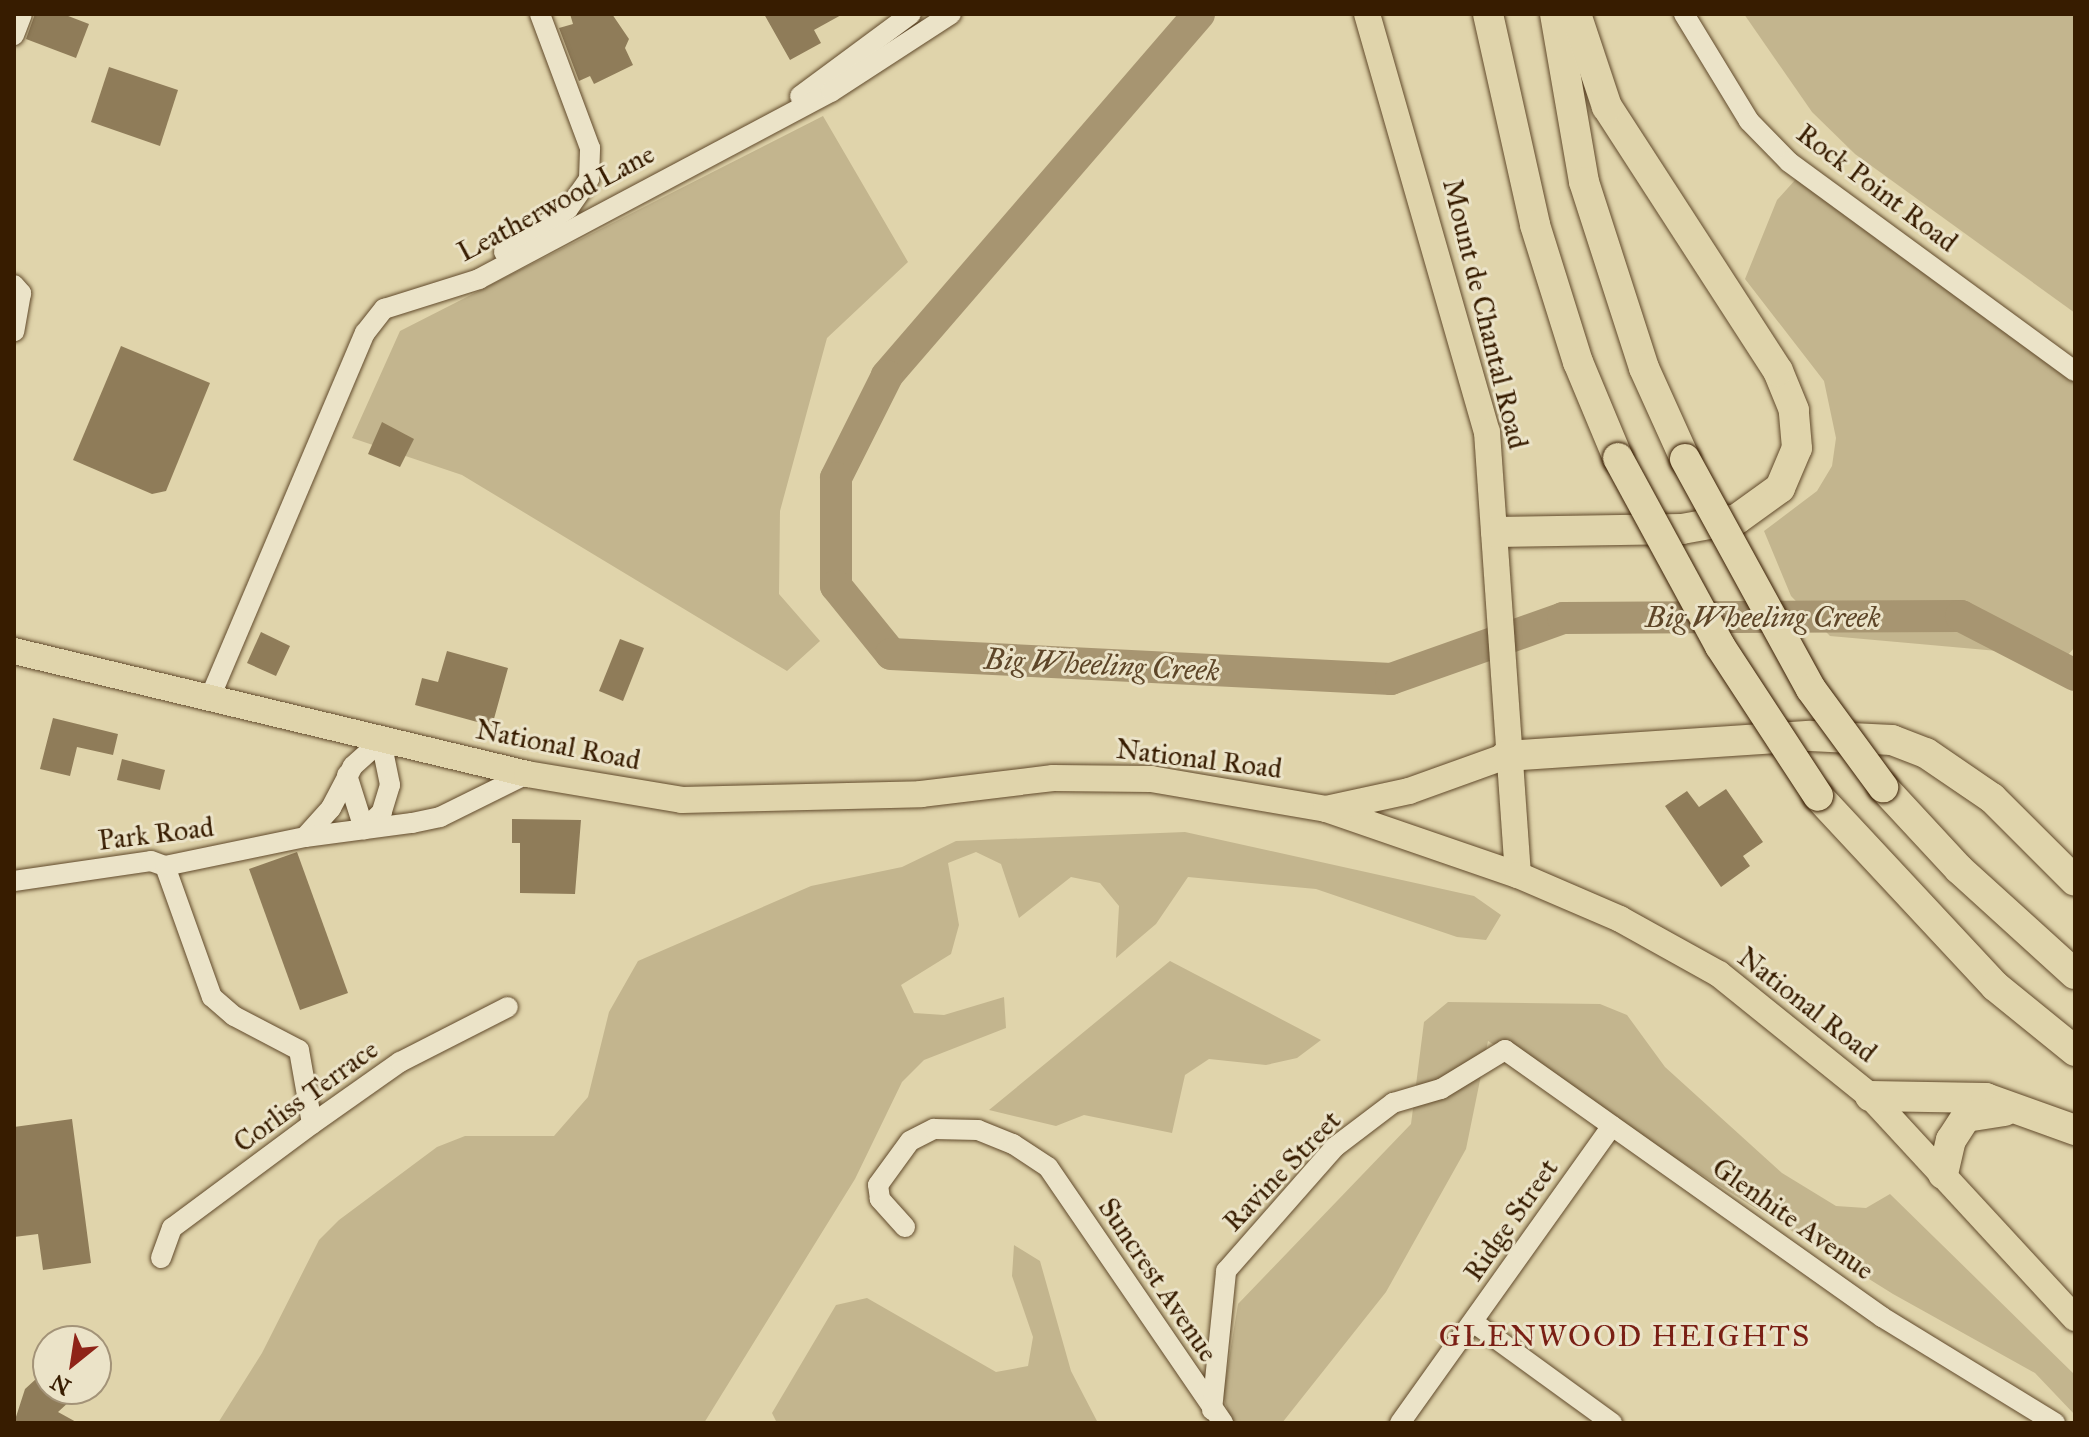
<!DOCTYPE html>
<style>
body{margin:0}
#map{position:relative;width:2089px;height:1437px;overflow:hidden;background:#e0d4ab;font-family:"IM FELL Great Primer",serif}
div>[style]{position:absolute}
.green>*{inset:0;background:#c3b58e}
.river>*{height:32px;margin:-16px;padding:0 16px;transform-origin:16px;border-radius:16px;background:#a79571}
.building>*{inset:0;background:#8f7c59}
.roads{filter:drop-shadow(0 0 2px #614a2b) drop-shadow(0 0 2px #614a2b)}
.minor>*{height:20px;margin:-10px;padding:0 10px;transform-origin:10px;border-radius:10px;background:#ebe3c8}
.major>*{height:26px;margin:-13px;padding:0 13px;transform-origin:13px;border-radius:13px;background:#e0d4ab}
.highway>*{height:30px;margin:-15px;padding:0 15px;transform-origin:15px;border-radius:15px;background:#e0d4ab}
.bridges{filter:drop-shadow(0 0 2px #371c00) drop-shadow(0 0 2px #371c00)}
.highway-bridge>*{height:30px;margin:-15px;padding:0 15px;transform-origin:15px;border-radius:15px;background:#e0d4ab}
span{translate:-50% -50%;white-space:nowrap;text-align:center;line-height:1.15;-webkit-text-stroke:6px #ebe3c8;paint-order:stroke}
.street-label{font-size:28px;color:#371c00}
.water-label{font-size:30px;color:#5e4628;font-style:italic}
.neighbourhood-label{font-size:30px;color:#7a1f14;letter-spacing:2px}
.frame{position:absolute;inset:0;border:16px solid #371c00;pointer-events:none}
.north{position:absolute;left:32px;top:1325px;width:80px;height:80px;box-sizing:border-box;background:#ebe3c8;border:2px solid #a39378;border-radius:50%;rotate:210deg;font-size:22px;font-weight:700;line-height:32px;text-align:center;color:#371c00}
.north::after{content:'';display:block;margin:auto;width:28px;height:36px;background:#8f2418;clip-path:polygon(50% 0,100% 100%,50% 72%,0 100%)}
</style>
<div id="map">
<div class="green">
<div style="clip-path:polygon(1744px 14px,2075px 14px,2075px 313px,1855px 154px,1812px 112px)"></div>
<div style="clip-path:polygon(823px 116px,908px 262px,827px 338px,780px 511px,779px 594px,820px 641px,787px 671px,462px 475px,352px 438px,400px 331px)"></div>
<div style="clip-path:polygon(1796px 179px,2075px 380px,2075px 647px,2066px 657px,1830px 636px,1791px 596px,1764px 531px,1817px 491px,1832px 466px,1836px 438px,1824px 381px,1745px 279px,1777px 200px)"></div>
<div style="clip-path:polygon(1185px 832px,1474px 896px,1501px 915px,1486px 940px,1457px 937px,1316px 889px,1188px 877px,1156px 924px,1116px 958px,1119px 906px,1100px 883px,1071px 877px,1019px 918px,1001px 864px,976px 852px,948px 863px,959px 925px,951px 954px,901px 985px,914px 1013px,944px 1015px,1004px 997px,1006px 1028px,924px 1060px,902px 1082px,855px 1179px,704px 1423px,218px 1423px,262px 1353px,319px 1240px,339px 1220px,437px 1147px,465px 1136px,554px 1136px,588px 1097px,609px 1012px,638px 961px,811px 886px,902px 867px,956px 841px)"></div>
<div style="clip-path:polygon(1170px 961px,1321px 1040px,1297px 1058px,1266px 1065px,1209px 1059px,1185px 1075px,1172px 1133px,1084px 1115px,1056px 1126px,989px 1110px)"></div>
<div style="clip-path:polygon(1448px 1002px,1600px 1004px,1627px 1015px,1665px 1067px,1782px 1173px,1836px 1206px,1866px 1208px,1890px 1194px,2075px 1375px,2075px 1415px,2035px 1373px,1893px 1294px,1488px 1041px,1466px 1149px,1386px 1292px,1282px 1423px,1232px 1423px,1223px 1396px,1238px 1304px,1411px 1124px,1424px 1022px)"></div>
<div style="clip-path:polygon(1014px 1245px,1040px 1261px,1071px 1371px,1098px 1423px,777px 1423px,772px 1413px,836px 1305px,867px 1298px,996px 1372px,1028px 1366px,1033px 1337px,1012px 1276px)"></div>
</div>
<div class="river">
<div style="left:1199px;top:14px;width:478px;rotate:130.8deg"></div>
<div style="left:887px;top:376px;width:114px;rotate:116.6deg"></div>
<div style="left:836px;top:478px;width:108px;rotate:90deg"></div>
<div style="left:836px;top:586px;width:87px;rotate:51deg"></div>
<div style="left:891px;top:654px;width:501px;rotate:2.86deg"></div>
<div style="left:1391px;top:679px;width:182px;rotate:-19.5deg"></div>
<div style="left:1563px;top:618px;width:398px;rotate:-0.3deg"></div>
<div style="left:1961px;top:616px;width:128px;rotate:27.4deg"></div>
</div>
<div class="building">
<div style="clip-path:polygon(35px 14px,63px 14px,89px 24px,76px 58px,26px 39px)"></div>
<div style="clip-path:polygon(570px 14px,612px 14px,629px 39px,625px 48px,633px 65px,594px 84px,590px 76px,579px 81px,559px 28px,573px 24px)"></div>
<div style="clip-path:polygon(764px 14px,843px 14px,814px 30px,821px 43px,790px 60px)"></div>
<div style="clip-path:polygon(109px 67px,178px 90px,160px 146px,91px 122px)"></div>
<div style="clip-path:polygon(121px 346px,210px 383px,166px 491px,152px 494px,73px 460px)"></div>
<div style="clip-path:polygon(382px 422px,414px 439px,400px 467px,368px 454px)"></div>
<div style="clip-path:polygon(261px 632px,290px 646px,276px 676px,247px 663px)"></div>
<div style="clip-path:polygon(620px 639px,644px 648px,623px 701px,599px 691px)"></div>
<div style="clip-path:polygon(447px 651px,508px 668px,492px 726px,415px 705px,422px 678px,438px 682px)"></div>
<div style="clip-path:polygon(53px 718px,118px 734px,113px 755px,77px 747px,70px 776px,40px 769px)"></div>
<div style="clip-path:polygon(122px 759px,165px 770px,160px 790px,117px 780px)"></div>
<div style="clip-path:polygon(1726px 789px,1763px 842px,1743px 856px,1750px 866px,1721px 887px,1665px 806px,1687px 791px,1699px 807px)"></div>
<div style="clip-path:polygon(512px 819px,581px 820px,575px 894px,520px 893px,520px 843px,512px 843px)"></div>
<div style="clip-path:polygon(297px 852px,348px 993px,300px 1010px,249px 869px)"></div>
<div style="clip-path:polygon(72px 1119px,91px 1263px,43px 1270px,38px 1234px,14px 1237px,14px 1127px)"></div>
<div style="clip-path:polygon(48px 1368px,48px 1389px,83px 1389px,58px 1412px,78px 1423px,14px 1423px,25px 1389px)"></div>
</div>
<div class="roads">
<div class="minor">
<div style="left:1684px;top:14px;width:125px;rotate:58.7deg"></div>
<div style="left:1749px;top:121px;width:57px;rotate:45.7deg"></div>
<div style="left:1789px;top:162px;width:354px;rotate:36.2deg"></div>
<div style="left:14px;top:35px;width:22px;rotate:-69deg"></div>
<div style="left:800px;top:96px;width:138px;rotate:-36.5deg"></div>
<div style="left:504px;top:252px;width:77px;rotate:-33.9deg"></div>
<div style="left:568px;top:209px;width:37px;rotate:-55deg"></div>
<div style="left:589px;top:179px;width:31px;rotate:-88deg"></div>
<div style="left:590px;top:148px;width:143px;rotate:-110.5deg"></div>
<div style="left:14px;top:285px;width:11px;rotate:49deg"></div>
<div style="left:21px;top:293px;width:39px;rotate:100deg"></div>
<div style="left:209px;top:700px;width:399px;rotate:-67deg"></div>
<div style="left:365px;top:333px;width:31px;rotate:-52deg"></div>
<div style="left:384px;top:309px;width:100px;rotate:-17.5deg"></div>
<div style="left:479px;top:279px;width:399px;rotate:-28deg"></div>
<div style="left:831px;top:92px;width:143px;rotate:-33deg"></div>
<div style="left:347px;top:775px;width:57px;rotate:72.5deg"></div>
<div style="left:305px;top:837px;width:39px;rotate:-48deg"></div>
<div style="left:331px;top:808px;width:47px;rotate:-62.4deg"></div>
<div style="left:353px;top:766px;width:38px;rotate:-42deg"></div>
<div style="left:381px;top:741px;width:45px;rotate:78.4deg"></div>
<div style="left:390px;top:785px;width:28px;rotate:107deg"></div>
<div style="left:382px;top:812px;width:25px;rotate:137deg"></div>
<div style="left:165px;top:866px;width:139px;rotate:70.3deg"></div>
<div style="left:212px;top:997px;width:29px;rotate:41deg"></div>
<div style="left:234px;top:1016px;width:73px;rotate:27.6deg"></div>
<div style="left:299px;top:1050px;width:75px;rotate:80deg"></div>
<div style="left:14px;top:881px;width:138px;rotate:-8.3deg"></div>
<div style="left:151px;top:861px;width:15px;rotate:20deg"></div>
<div style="left:165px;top:866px;width:143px;rotate:-11.7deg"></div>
<div style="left:305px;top:837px;width:108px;rotate:-7.5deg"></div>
<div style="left:412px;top:823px;width:29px;rotate:-12deg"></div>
<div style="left:440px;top:817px;width:97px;rotate:-26.3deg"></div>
<div style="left:905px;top:1227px;width:38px;rotate:-132deg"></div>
<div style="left:880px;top:1199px;width:14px;rotate:-98deg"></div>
<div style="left:878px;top:1185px;width:54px;rotate:-54deg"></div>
<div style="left:910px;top:1141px;width:27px;rotate:-27deg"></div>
<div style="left:934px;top:1129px;width:44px;rotate:1.3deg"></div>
<div style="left:978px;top:1130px;width:38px;rotate:22deg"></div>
<div style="left:1013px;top:1144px;width:42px;rotate:33.3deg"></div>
<div style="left:1048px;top:1167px;width:310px;rotate:55.6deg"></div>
<div style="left:161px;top:1258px;width:32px;rotate:-70deg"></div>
<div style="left:172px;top:1228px;width:174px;rotate:-36.6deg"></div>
<div style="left:312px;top:1124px;width:108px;rotate:-35.2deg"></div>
<div style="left:400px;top:1062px;width:121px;rotate:-27deg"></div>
<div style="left:1473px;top:1322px;width:172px;rotate:36deg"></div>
<div style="left:1212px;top:1410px;width:140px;rotate:-84.2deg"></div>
<div style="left:1226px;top:1271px;width:165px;rotate:-48.7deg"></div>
<div style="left:1335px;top:1147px;width:73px;rotate:-37.2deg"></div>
<div style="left:1393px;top:1103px;width:50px;rotate:-16.3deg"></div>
<div style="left:1441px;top:1089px;width:75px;rotate:-31.4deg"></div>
<div style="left:1505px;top:1050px;width:462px;rotate:35.3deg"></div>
<div style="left:1882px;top:1317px;width:203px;rotate:31.5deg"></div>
<div style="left:1400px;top:1423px;width:365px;rotate:-54.5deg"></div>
</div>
<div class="major">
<div style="left:1367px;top:14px;width:435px;rotate:74deg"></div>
<div style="left:1487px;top:432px;width:444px;rotate:86deg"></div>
<div style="left:14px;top:651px;width:528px;rotate:13.48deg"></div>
<div style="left:527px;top:774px;width:157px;rotate:9.5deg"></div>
<div style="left:682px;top:800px;width:239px;rotate:-1.4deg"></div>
<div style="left:921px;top:794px;width:133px;rotate:-6.9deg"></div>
<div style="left:1053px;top:778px;width:98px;rotate:0.6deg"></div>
<div style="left:1151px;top:779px;width:178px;rotate:9.7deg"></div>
<div style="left:1326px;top:809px;width:203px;rotate:19deg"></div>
<div style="left:1518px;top:875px;width:111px;rotate:23.3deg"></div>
<div style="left:1620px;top:919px;width:113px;rotate:29.1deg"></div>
<div style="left:1719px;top:974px;width:194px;rotate:38.9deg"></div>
<div style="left:1870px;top:1096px;width:302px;rotate:47.3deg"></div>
<div style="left:1326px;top:809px;width:85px;rotate:-12.2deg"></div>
<div style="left:1409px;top:791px;width:103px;rotate:-19.8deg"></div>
</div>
<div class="highway">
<div style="left:1488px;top:14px;width:216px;rotate:77.4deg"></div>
<div style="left:1535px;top:225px;width:144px;rotate:72.6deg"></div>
<div style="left:1578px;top:362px;width:104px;rotate:67.4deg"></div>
<div style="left:1555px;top:14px;width:170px;rotate:80.2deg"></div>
<div style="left:1584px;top:182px;width:195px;rotate:72.1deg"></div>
<div style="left:1644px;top:368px;width:100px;rotate:65.7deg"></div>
<div style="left:1496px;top:532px;width:186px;rotate:-0.9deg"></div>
<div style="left:1682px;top:529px;width:56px;rotate:-10.3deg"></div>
<div style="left:1737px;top:519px;width:53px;rotate:-35.8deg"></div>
<div style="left:1780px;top:488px;width:43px;rotate:-67deg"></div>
<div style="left:1797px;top:448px;width:38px;rotate:-95deg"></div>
<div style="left:1794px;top:410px;width:42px;rotate:-112.3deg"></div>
<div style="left:1778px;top:371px;width:315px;rotate:-122.9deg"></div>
<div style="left:1607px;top:107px;width:98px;rotate:-108.4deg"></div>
<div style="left:1506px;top:756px;width:305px;rotate:-3.8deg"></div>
<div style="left:1810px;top:736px;width:82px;rotate:2.8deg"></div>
<div style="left:1892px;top:740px;width:36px;rotate:21deg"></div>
<div style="left:1926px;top:753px;width:80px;rotate:34.3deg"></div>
<div style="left:1992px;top:798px;width:117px;rotate:45deg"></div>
<div style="left:1883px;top:787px;width:112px;rotate:47.2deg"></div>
<div style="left:1959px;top:869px;width:156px;rotate:42.2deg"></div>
<div style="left:1818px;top:796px;width:260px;rotate:47deg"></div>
<div style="left:1995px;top:986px;width:103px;rotate:39.1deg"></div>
<div style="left:1870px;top:1096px;width:116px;rotate:1deg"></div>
<div style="left:1986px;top:1098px;width:95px;rotate:19.8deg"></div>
<div style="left:1943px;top:1174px;width:35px;rotate:-77deg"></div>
<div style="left:1951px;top:1140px;width:27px;rotate:-57deg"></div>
<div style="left:1966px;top:1117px;width:39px;rotate:-9deg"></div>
</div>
</div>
<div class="bridges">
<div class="highway-bridge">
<div style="left:1618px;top:458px;width:214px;rotate:61.5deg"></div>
<div style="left:1720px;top:646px;width:179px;rotate:56.8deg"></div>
<div style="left:1685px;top:459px;width:262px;rotate:61.3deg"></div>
<div style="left:1811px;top:689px;width:122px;rotate:53.7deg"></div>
</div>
</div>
<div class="street-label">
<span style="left:1877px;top:188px;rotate:37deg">Rock Point Road</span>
<span style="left:556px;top:203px;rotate:-28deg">Leatherwood Lane</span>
<span style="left:1485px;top:314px;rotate:76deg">Mount de Chantal Road</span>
<span style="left:558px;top:745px;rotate:11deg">National Road</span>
<span style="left:1199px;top:759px;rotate:7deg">National Road</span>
<span style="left:156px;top:834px;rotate:-7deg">Park Road</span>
<span style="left:1807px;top:1005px;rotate:38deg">National Road</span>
<span style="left:306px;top:1096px;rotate:-36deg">Corliss Terrace</span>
<span style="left:1282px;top:1171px;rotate:-46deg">Ravine Street</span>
<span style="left:1793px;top:1219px;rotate:35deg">Glenhite Avenue</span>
<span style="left:1511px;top:1220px;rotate:-55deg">Ridge Street</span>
<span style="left:1158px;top:1280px;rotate:56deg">Suncrest Avenue</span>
</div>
<div class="water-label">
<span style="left:1763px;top:617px">Big Wheeling Creek</span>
<span style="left:1102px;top:665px;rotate:3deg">Big Wheeling Creek</span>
</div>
<div class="neighbourhood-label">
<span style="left:1625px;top:1336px">GLENWOOD HEIGHTS</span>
</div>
<div class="frame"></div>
<div class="north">N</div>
</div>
